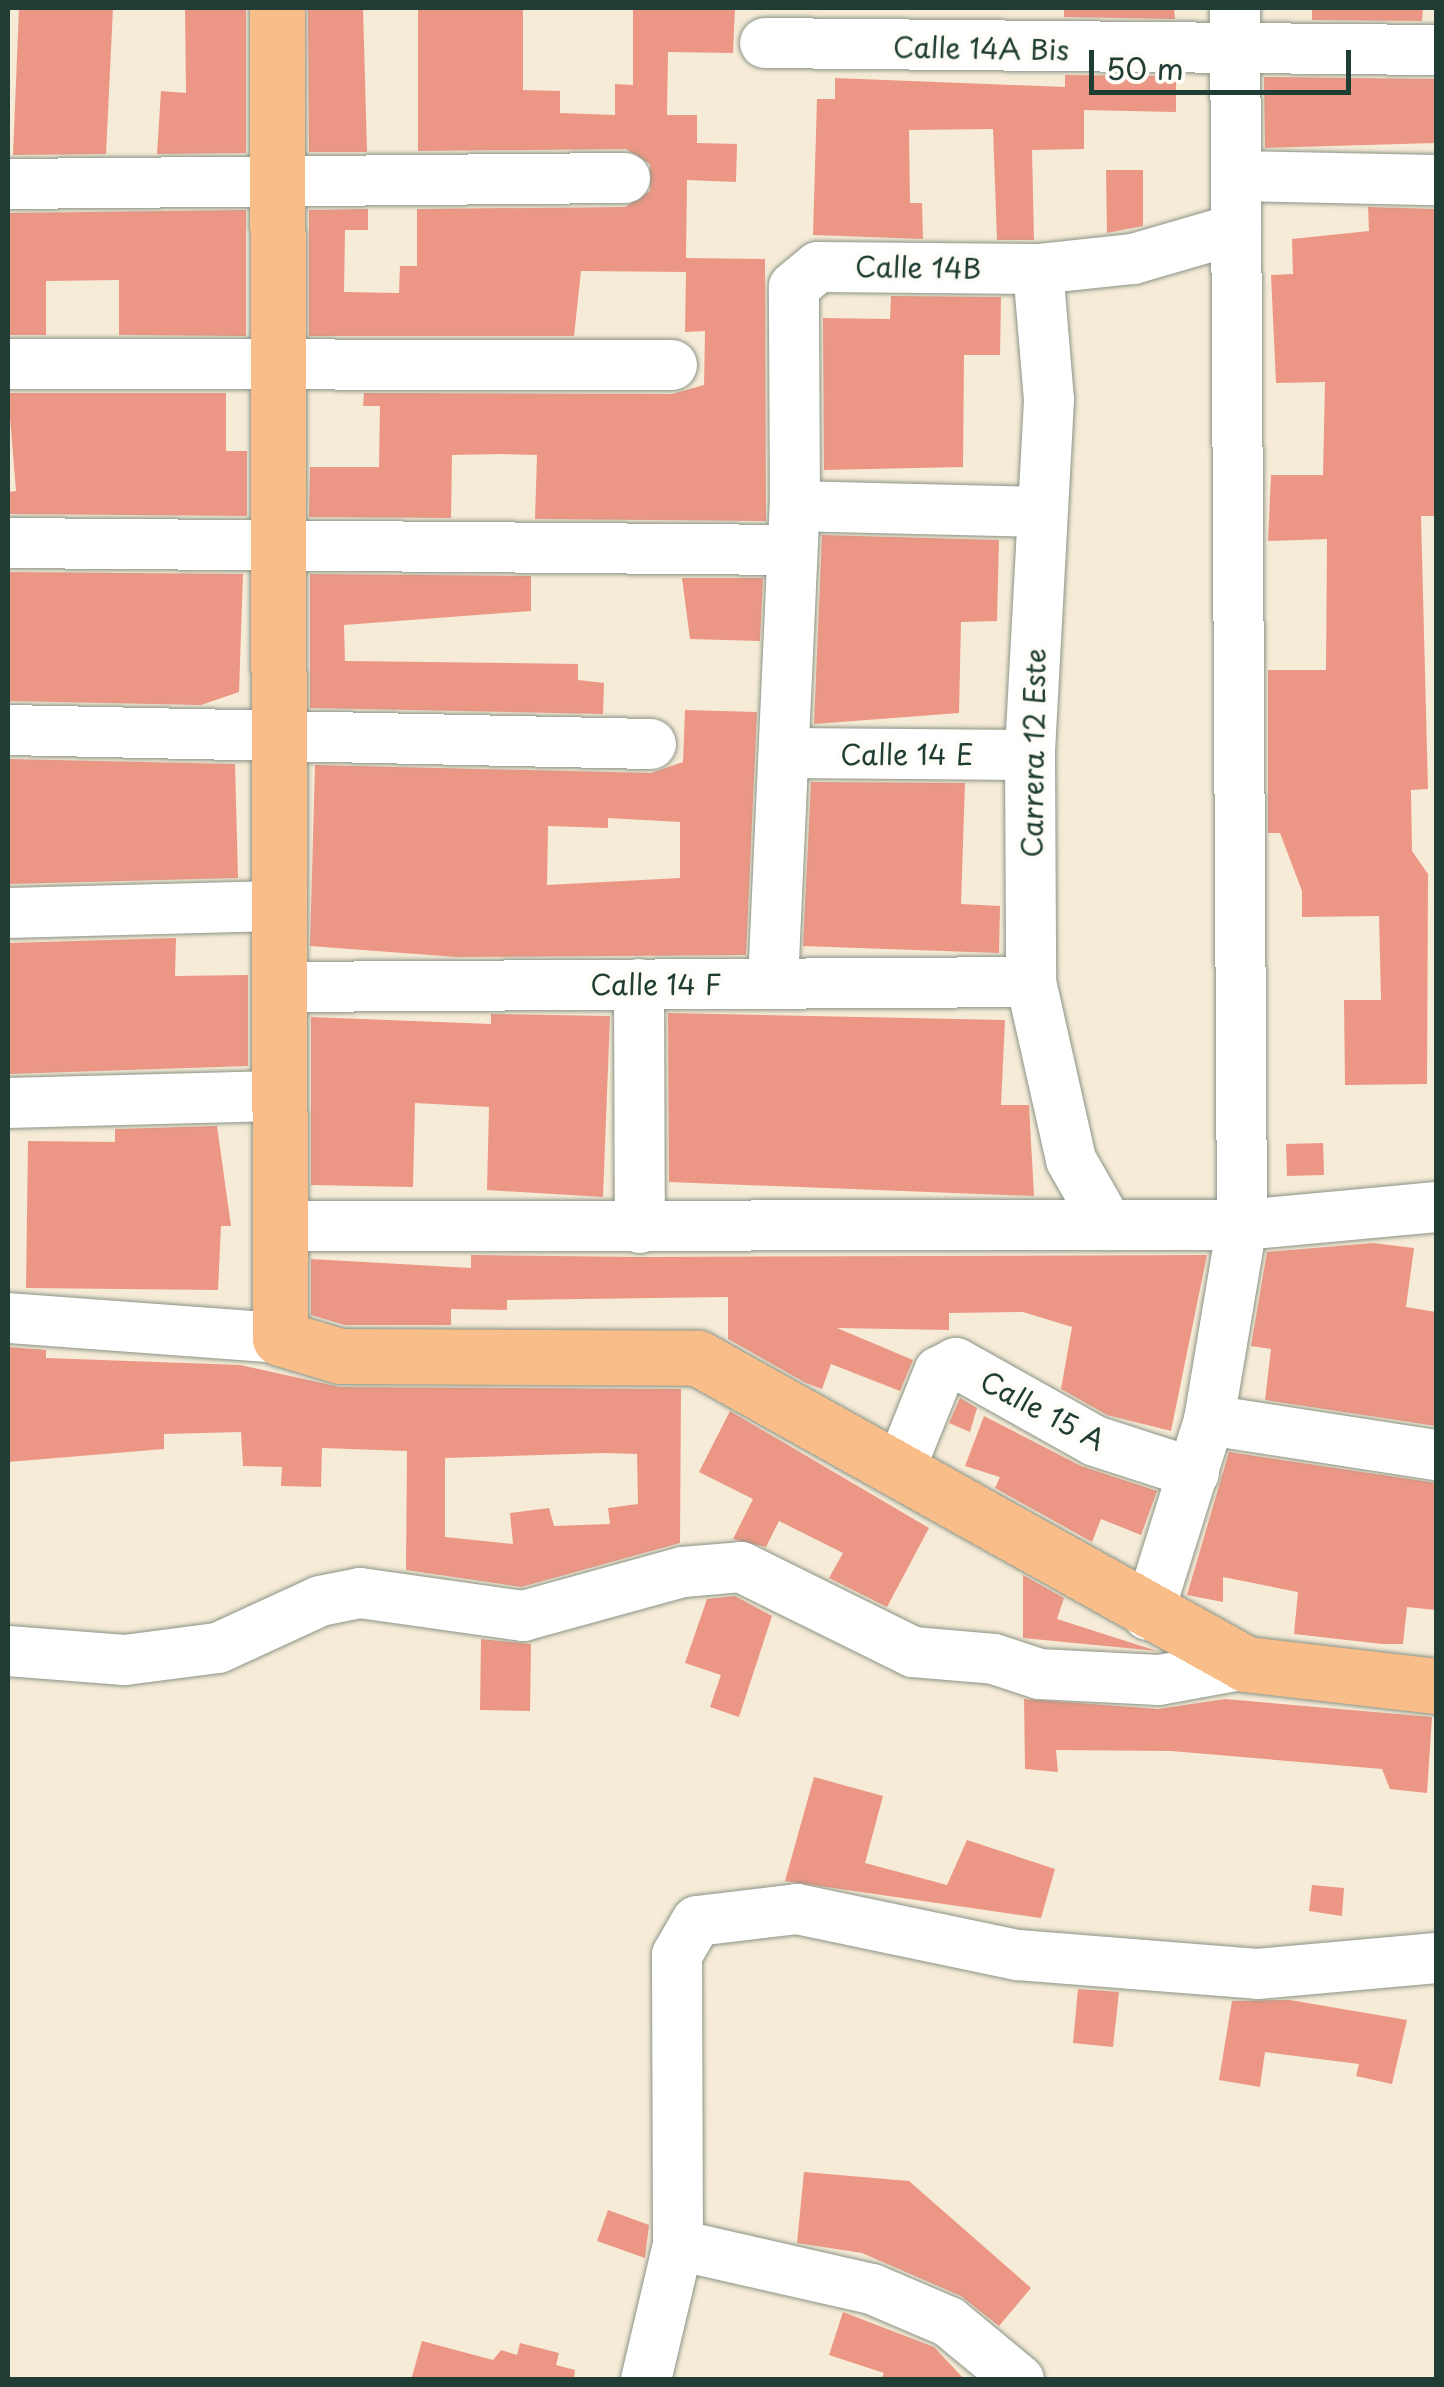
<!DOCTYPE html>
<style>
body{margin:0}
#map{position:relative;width:1444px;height:2387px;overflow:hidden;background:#f6ebd7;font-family:"Playpen Sans",sans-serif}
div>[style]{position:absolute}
.building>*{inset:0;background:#ec9785}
.roads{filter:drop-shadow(0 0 2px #8a9486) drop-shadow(0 0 2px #8a9486)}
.minor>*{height:50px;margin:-25px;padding:0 25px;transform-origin:25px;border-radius:25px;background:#fff}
.major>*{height:55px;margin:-27.5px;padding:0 27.5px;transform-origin:27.5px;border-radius:27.5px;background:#f8bd89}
span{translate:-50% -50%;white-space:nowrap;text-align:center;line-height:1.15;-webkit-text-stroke:8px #fdfcf7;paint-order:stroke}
.street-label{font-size:28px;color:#1f3d34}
.frame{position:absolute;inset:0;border:10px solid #1f3d34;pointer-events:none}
.scale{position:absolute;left:1089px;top:50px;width:262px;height:45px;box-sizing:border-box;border:5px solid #1f3d34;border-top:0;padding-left:12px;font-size:30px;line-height:35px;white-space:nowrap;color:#1f3d34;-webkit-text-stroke:8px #fdfcf7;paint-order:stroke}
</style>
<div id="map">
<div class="building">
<div style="clip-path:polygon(19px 8px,113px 8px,106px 154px,13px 155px)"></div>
<div style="clip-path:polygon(185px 8px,246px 8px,246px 153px,157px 154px,161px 91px,186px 93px)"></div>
<div style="clip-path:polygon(308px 8px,363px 8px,367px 152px,309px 152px)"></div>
<div style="clip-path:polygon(418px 8px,523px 8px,523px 90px,560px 91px,560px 113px,615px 115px,615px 84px,633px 85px,633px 8px,735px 8px,733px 53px,668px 52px,667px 115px,697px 115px,697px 143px,737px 144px,736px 182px,687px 180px,686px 258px,765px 259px,766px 521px,535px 519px,537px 455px,499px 454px,452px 455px,451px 518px,309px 517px,310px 467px,379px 467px,380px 406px,363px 406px,364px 393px,672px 394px,704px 385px,705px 331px,685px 332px,686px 272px,581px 271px,574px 336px,309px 336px,309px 210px,368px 209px,368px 230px,345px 230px,344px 292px,399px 293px,400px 266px,417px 266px,417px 209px,625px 207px,650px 191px,650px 164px,626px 149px,418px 151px)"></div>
<div style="clip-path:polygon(1064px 8px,1174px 8px,1175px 19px,1064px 17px)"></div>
<div style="clip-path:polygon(1312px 8px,1423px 8px,1422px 21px,1312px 20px)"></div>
<div style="clip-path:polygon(1065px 75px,1176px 76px,1176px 112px,1084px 110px,1084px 149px,1032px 150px,1034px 240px,997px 240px,993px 129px,909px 130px,910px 203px,922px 203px,923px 239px,813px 235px,817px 99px,835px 99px,835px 78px,1065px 87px)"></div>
<div style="clip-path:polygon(1264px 77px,1436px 79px,1436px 143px,1265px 148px)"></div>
<div style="clip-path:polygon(1106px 170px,1143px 170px,1143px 226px,1107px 233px)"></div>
<div style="clip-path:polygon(1368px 207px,1436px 209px,1436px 516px,1421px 516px,1428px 789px,1411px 790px,1412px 851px,1428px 874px,1427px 1084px,1345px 1085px,1344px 1000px,1381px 1000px,1379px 916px,1302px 917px,1302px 891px,1280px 833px,1268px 833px,1268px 670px,1326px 670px,1327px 539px,1268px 541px,1271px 475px,1323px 475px,1325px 382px,1276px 383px,1271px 275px,1293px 274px,1292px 239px,1369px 231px)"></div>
<div style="clip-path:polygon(246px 210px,246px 336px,119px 335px,119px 280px,46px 281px,46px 335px,8px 335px,8px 213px)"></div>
<div style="clip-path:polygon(891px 296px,1001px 297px,1000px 355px,964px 355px,963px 467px,824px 470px,823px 318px,890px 319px)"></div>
<div style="clip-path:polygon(8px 393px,226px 393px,226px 451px,247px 451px,247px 516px,8px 514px,8px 492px,16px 491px)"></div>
<div style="clip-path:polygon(822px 535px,999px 540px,997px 621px,961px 622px,959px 713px,814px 724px)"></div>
<div style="clip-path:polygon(8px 572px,243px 574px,239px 692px,201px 705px,8px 701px)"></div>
<div style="clip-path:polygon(310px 574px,531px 576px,531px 611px,344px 625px,345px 661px,578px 664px,578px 680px,604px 683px,603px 714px,310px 708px)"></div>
<div style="clip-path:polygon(682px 578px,763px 578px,760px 641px,690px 639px)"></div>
<div style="clip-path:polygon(evenodd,685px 710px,757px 712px,746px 955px,456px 957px,310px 946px,315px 765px,651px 773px,683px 762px,685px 710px,608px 818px,680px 822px,680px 878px,547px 885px,548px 826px,608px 828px,608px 818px)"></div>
<div style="clip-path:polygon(8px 759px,235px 764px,238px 878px,8px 884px)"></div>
<div style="clip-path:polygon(811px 782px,965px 783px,961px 904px,1000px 906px,999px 953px,803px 946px)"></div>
<div style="clip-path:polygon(176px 938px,175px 976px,248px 975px,248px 1066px,8px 1074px,8px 943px)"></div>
<div style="clip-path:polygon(668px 1013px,1005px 1020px,1001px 1105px,1029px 1105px,1034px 1196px,669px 1182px)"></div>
<div style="clip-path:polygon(491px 1014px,610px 1016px,603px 1197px,487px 1190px,489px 1107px,415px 1103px,413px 1187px,311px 1185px,311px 1017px,491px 1024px)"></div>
<div style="clip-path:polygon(217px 1126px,231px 1226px,221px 1226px,218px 1290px,26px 1288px,28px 1141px,115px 1142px,115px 1129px)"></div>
<div style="clip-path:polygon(1323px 1143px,1324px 1175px,1287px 1176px,1286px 1144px)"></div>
<div style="clip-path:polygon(1373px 1243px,1414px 1248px,1406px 1307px,1436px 1312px,1436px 1426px,1265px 1400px,1271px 1349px,1251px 1346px,1267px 1252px)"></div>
<div style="clip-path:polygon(471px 1255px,639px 1257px,1207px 1255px,1171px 1431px,1107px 1415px,1061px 1389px,1072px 1327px,1023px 1312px,949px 1313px,949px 1330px,837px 1328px,913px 1360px,900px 1391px,831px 1364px,822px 1389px,806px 1383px,728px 1339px,728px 1297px,507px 1300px,507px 1310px,451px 1309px,451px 1325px,345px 1325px,311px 1315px,311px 1259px,471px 1268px)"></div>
<div style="clip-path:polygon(evenodd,8px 1347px,46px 1350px,46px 1358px,240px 1365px,340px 1387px,681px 1389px,680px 1543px,521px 1587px,406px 1570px,407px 1451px,322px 1448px,321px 1487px,281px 1486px,282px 1467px,243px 1466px,241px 1432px,164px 1434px,164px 1449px,8px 1462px,8px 1347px,604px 1453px,637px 1454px,638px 1504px,608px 1508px,610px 1524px,554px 1526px,549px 1508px,510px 1513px,513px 1544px,445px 1537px,445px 1458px,604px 1453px)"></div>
<div style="clip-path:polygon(960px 1398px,977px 1408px,970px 1432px,949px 1423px)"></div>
<div style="clip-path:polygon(730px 1411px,929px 1528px,887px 1607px,829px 1578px,843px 1553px,779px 1521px,766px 1547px,733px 1539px,753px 1499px,699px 1472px)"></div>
<div style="clip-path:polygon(984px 1416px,1081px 1466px,1157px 1491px,1141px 1535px,1101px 1519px,1092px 1542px,995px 1488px,1000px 1477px,965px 1466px)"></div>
<div style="clip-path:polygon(1229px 1452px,1436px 1483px,1436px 1610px,1407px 1607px,1403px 1644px,1382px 1644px,1294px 1634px,1298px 1592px,1223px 1577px,1223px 1602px,1187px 1595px)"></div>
<div style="clip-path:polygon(1023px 1575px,1064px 1598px,1057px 1619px,1157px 1651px,1023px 1638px)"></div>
<div style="clip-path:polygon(735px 1596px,772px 1616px,739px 1717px,710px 1707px,721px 1675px,685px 1663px,707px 1599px)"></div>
<div style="clip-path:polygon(481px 1639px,531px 1644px,530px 1711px,480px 1710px)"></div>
<div style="clip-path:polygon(1024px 1699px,1158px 1709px,1225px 1699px,1432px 1717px,1427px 1793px,1390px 1789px,1382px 1769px,1171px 1751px,1056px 1750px,1058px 1772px,1025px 1769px)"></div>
<div style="clip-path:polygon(814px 1777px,883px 1796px,865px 1863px,947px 1885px,967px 1840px,1055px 1869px,1041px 1918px,785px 1881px)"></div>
<div style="clip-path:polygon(1312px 1885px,1344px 1888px,1342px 1916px,1309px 1911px)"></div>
<div style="clip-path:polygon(1078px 1989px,1119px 1992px,1113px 2047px,1073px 2043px)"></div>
<div style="clip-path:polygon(1290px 2000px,1407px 2020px,1392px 2084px,1356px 2076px,1359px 2064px,1265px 2052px,1260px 2087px,1219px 2080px,1232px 2001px)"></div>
<div style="clip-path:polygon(804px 2172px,909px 2181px,1031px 2288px,999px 2326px,961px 2296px,862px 2253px,797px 2243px)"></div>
<div style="clip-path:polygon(608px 2210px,649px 2225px,645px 2258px,597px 2241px)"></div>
<div style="clip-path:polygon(843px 2312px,934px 2347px,965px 2380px,881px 2380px,884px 2373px,829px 2355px)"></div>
<div style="clip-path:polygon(422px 2341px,493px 2360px,501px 2350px,517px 2355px,520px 2343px,559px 2353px,556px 2365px,575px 2370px,574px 2380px,411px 2380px)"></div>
</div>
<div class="roads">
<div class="minor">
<div style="left:765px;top:43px;width:671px;rotate:0.6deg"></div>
<div style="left:1239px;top:176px;width:197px;rotate:1.2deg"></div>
<div style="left:8px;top:184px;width:617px;rotate:-0.56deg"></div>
<div style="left:1038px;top:269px;width:131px;rotate:85.2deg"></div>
<div style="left:1049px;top:400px;width:356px;rotate:93.1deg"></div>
<div style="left:1030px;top:755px;width:227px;rotate:89.7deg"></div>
<div style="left:1031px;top:982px;width:182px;rotate:77.3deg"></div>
<div style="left:1071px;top:1160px;width:75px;rotate:60.4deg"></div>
<div style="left:8px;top:364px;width:664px;rotate:0.09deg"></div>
<div style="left:795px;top:506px;width:244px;rotate:1.4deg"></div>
<div style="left:8px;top:543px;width:783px;rotate:0.51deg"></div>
<div style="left:8px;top:730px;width:643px;rotate:1.25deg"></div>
<div style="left:784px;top:753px;width:246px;rotate:0.5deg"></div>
<div style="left:8px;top:913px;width:272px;rotate:-1.5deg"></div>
<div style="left:773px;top:983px;width:478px;rotate:-87.4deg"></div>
<div style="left:795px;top:506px;width:219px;rotate:-90.3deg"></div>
<div style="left:794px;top:287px;width:31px;rotate:-40deg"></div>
<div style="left:818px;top:267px;width:220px;rotate:0.5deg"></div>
<div style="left:1038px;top:269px;width:96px;rotate:-6deg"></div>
<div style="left:1133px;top:259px;width:107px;rotate:-16.2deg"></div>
<div style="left:639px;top:984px;width:244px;rotate:89.8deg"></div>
<div style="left:280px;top:987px;width:751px;rotate:-0.38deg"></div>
<div style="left:8px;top:1103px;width:272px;rotate:-1.5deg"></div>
<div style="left:280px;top:1226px;width:962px;rotate:-0.06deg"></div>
<div style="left:1242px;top:1225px;width:195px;rotate:-5.3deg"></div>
<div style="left:8px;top:1318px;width:273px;rotate:4.2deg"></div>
<div style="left:1209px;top:1420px;width:230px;rotate:8.8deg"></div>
<div style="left:900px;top:1469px;width:105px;rotate:-68.1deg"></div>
<div style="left:939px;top:1372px;width:19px;rotate:-28deg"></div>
<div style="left:956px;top:1363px;width:159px;rotate:29.3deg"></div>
<div style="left:1095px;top:1441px;width:104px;rotate:17.9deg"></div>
<div style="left:1148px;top:1615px;width:204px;rotate:-72.6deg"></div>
<div style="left:1209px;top:1420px;width:198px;rotate:-80.4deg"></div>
<div style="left:1242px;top:1225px;width:1217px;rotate:-90.33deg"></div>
<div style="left:8px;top:1651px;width:117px;rotate:4.4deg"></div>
<div style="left:125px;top:1660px;width:94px;rotate:-7.4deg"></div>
<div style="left:218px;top:1648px;width:112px;rotate:-24.7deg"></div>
<div style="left:320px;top:1601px;width:41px;rotate:-11.3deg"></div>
<div style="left:360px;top:1593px;width:165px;rotate:8deg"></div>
<div style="left:523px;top:1616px;width:166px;rotate:-15.4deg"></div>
<div style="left:683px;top:1572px;width:58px;rotate:-4.9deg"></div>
<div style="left:741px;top:1567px;width:192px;rotate:26.3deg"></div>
<div style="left:913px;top:1652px;width:81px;rotate:4.9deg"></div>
<div style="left:994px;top:1659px;width:47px;rotate:18.4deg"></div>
<div style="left:1039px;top:1674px;width:120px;rotate:2.9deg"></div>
<div style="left:1159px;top:1680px;width:88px;rotate:-10.4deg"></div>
<div style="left:678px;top:2245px;width:199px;rotate:12.8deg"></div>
<div style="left:872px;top:2289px;width:84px;rotate:23.2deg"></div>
<div style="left:949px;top:2322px;width:91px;rotate:39.6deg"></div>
<div style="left:646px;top:2380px;width:139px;rotate:-76.7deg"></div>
<div style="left:678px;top:2245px;width:290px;rotate:-90.2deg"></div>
<div style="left:677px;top:1955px;width:39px;rotate:-60deg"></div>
<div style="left:697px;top:1921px;width:101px;rotate:-6.8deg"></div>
<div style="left:797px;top:1909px;width:226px;rotate:11.8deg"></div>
<div style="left:1018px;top:1955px;width:240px;rotate:4.5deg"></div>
<div style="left:1257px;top:1974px;width:180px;rotate:-5.1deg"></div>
</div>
<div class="major">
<div style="left:277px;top:8px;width:1330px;rotate:89.87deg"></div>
<div style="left:280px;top:1338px;width:63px;rotate:16.7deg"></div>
<div style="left:340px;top:1356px;width:358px;rotate:0.3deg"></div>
<div style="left:698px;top:1358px;width:628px;rotate:29.18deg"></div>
<div style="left:1246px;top:1664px;width:191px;rotate:6.6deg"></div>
</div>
</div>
<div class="street-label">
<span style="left:981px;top:48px;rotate:1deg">Calle 14A Bis</span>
<span style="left:918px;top:267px;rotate:1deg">Calle 14B</span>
<span style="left:1033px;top:753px;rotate:-89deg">Carrera 12 Este</span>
<span style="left:907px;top:754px">Calle 14 E</span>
<span style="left:656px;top:984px">Calle 14 F</span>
<span style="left:1043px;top:1410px;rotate:28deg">Calle 15 A</span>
</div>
<div class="frame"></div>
<div class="scale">50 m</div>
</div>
